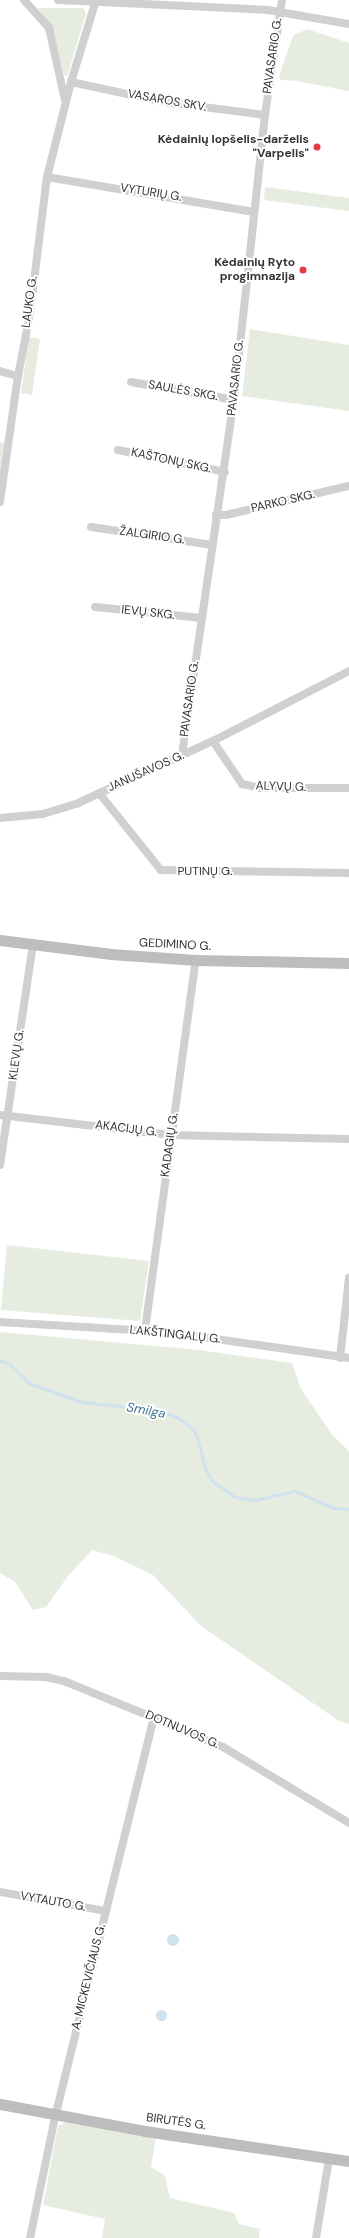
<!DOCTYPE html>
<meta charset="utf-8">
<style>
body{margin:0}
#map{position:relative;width:349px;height:2238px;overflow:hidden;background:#fff;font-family:"DM Sans",sans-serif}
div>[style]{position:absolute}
.green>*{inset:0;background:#e6ecdf}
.water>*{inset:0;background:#cfe2ee}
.round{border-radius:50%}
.stream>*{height:2.5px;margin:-1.25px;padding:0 1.25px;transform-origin:1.25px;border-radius:1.25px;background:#cfe2ee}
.street>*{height:8px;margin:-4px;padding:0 4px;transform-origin:4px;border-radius:4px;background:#d0d0d0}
.secondary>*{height:11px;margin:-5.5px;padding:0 5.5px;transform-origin:5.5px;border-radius:5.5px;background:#bdbdbd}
.dots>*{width:11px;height:11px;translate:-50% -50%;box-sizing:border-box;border:2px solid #fff;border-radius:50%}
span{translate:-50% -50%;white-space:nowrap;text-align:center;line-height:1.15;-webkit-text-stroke:4px #fff;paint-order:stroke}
.street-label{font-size:12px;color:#333}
.poi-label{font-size:12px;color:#333;font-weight:700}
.right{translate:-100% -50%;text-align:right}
.water-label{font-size:13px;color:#3f7597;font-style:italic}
</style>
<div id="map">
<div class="green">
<div style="clip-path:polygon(38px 8px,83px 8px,86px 13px,67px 77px,64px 75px,52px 26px)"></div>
<div style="clip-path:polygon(307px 29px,349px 43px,349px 91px,297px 81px,281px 80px,279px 76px,293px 36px)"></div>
<div style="clip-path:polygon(265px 187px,349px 198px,349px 211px,264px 200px)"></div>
<div style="clip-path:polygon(250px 329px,349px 345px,349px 411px,242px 396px)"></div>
<div style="clip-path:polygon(29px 337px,40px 339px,32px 395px,21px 393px)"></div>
<div style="clip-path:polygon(0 442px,5px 443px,0 478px)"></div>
<div style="clip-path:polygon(7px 1245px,149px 1261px,140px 1321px,1px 1310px)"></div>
<div style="clip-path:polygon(0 1332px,199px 1350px,292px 1363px,301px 1389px,333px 1436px,349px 1451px,349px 1724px,339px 1721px,201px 1626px,153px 1575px,114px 1556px,92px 1550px,68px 1576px,46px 1607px,33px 1610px,15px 1582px,0 1573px)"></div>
<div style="clip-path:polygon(67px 2121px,156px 2137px,151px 2167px,165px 2176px,170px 2198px,234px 2213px,239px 2224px,260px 2229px,259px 2238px,102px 2238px,105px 2219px,43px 2205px,58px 2126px)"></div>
</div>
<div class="water">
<div class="round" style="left:167px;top:1934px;width:12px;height:12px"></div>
<div class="round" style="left:155.5px;top:2009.5px;width:11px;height:11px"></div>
</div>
<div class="stream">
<div style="left:0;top:1360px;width:12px;rotate:24deg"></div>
<div style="left:11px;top:1365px;width:25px;rotate:45deg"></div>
<div style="left:29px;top:1383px;width:56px;rotate:19.7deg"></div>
<div style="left:82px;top:1402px;width:73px;rotate:6.3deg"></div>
<div style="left:155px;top:1410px;width:25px;rotate:18deg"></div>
<div style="left:179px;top:1418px;width:18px;rotate:38deg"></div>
<div style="left:193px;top:1429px;width:10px;rotate:61deg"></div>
<div style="left:198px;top:1438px;width:32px;rotate:76deg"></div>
<div style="left:206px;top:1469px;width:14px;rotate:60deg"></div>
<div style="left:213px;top:1481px;width:27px;rotate:36deg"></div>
<div style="left:235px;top:1497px;width:20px;rotate:9deg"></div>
<div style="left:255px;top:1500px;width:41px;rotate:-12.7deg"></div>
<div style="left:295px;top:1491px;width:43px;rotate:23.6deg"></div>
<div style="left:334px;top:1508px;width:15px;rotate:4deg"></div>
</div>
<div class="street">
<div style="left:24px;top:0;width:38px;rotate:48deg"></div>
<div style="left:49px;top:28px;width:74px;rotate:77.5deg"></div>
<div style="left:58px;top:0;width:210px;rotate:2.7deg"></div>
<div style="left:268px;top:10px;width:82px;rotate:9.8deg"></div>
<div style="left:71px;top:82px;width:95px;rotate:12.1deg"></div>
<div style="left:164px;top:102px;width:102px;rotate:7.3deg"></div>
<div style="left:47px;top:177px;width:210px;rotate:9.6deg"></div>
<div style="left:0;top:371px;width:19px;rotate:16deg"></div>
<div style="left:131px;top:382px;width:105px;rotate:9.9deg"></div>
<div style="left:118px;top:450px;width:109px;rotate:11.6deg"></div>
<div style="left:0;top:502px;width:127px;rotate:-81.9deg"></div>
<div style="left:18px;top:376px;width:64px;rotate:-79.2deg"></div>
<div style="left:30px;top:313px;width:137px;rotate:-82.9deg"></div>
<div style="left:47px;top:177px;width:98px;rotate:-75.8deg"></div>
<div style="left:71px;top:82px;width:86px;rotate:-73deg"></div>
<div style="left:216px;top:515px;width:10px"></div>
<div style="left:226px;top:515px;width:126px;rotate:-13.3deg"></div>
<div style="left:91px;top:527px;width:123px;rotate:8.4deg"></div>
<div style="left:95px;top:607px;width:107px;rotate:5.9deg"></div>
<div style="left:213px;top:741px;width:52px;rotate:56deg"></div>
<div style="left:242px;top:784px;width:19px;rotate:12deg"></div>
<div style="left:261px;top:788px;width:88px"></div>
<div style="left:182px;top:755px;width:359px;rotate:-81.7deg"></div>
<div style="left:234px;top:400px;width:287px;rotate:-83.8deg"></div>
<div style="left:265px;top:115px;width:116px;rotate:-81.6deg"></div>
<div style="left:99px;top:793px;width:99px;rotate:51.2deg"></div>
<div style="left:161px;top:870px;width:188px;rotate:0.9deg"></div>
<div style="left:0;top:818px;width:43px;rotate:-5.3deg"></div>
<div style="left:43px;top:814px;width:37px;rotate:-17deg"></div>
<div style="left:78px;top:803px;width:149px;rotate:-24.7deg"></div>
<div style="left:213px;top:741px;width:153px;rotate:-27.2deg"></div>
<div style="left:0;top:1115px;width:172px;rotate:6.7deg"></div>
<div style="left:171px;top:1135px;width:178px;rotate:1.3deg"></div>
<div style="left:0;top:1165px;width:222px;rotate:-81.5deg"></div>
<div style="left:0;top:1322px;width:167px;rotate:3.4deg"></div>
<div style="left:167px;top:1332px;width:184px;rotate:8.1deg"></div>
<div style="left:145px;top:1330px;width:373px;rotate:-82.2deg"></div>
<div style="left:340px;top:1358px;width:81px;rotate:-83.6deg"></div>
<div style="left:0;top:1676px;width:46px;rotate:1.2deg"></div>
<div style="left:46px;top:1677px;width:18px;rotate:13deg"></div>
<div style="left:64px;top:1681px;width:97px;rotate:22.3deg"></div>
<div style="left:154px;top:1718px;width:75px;rotate:22.8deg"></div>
<div style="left:223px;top:1747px;width:147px;rotate:31.1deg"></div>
<div style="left:0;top:1892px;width:108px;rotate:10.2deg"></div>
<div style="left:30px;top:2238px;width:128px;rotate:-78.3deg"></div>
<div style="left:56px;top:2113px;width:407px;rotate:-76.1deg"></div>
<div style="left:316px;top:2238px;width:80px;rotate:-80.7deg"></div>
</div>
<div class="secondary">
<div style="left:0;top:940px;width:112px;rotate:7.2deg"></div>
<div style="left:111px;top:954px;width:85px;rotate:4deg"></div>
<div style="left:196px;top:960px;width:153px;rotate:1.1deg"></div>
<div style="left:0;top:2104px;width:147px;rotate:10.5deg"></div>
<div style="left:145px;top:2131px;width:206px;rotate:8.4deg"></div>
</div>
<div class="dots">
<div style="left:317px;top:147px;background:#e63946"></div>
<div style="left:303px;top:270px;background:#e63946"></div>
</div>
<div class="street-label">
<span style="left:273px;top:56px;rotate:-82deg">PAVASARIO G.</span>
<span style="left:167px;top:101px;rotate:10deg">VASAROS SKV.</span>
<span style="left:151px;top:193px;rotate:9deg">VYTURIŲ G.</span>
<span style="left:30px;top:302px;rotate:-82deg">LAUKO G.</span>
<span style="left:236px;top:378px;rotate:-84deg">PAVASARIO G.</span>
<span style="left:183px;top:391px;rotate:10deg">SAULĖS SKG.</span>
<span style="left:171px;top:461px;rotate:12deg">KAŠTONŲ SKG.</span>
<span style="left:283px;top:502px;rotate:-13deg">PARKO SKG.</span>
<span style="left:152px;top:536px;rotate:8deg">ŽALGIRIO G.</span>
<span style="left:148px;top:613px;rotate:6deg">IEVŲ SKG.</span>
<span style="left:190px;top:699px;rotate:-82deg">PAVASARIO G.</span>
<span style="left:146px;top:772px;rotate:-24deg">JANUŠAVOS G.</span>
<span style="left:281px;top:787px;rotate:2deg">ALYVŲ G.</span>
<span style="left:205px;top:872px">PUTINŲ G.</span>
<span style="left:175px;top:945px;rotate:3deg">GEDIMINO G.</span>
<span style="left:17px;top:1055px;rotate:-82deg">KLEVŲ G.</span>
<span style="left:126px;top:1129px;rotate:7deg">AKACIJŲ G.</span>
<span style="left:170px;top:1145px;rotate:-82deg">KADAGIŲ G.</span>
<span style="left:175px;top:1335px;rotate:6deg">LAKŠTINGALŲ G.</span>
<span style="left:182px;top:1730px;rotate:23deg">DOTNUVOS G.</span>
<span style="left:53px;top:1902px;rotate:10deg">VYTAUTO G.</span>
<span style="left:89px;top:1977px;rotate:-76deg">A. MICKEVIČIAUS G.</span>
<span style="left:176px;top:2122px;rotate:8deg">BIRUTĖS G.</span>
</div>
<div class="poi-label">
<span class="right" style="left:309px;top:147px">Kėdainių lopšelis-darželis<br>"Varpelis"</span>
<span class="right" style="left:295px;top:270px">Kėdainių Ryto<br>progimnazija</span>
</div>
<div class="water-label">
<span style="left:146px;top:1411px;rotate:10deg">Smilga</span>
</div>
</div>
